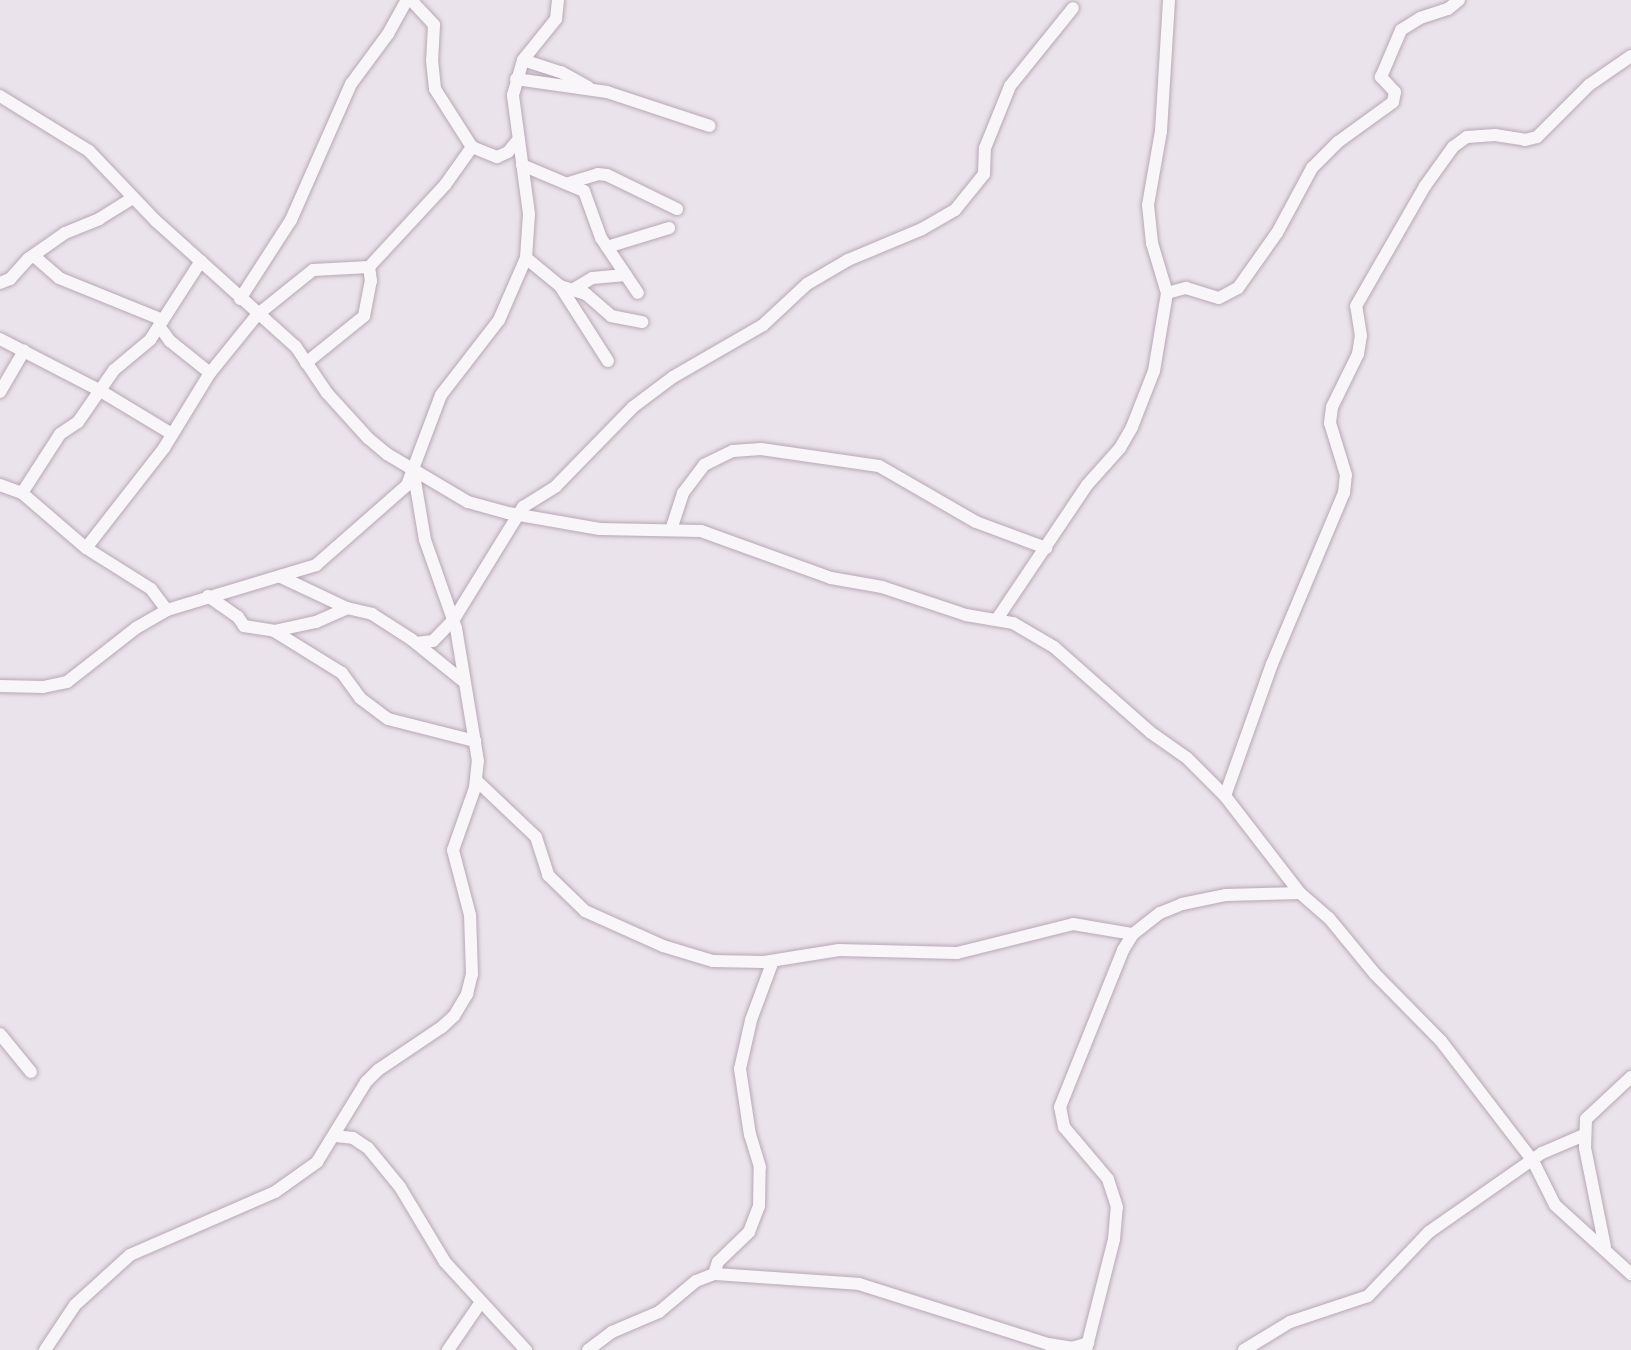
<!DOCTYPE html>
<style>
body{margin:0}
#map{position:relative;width:1631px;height:1350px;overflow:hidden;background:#ebe3eb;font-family:Karla,sans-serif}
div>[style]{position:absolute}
.roads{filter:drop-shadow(0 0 2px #b6a8b5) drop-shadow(0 0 2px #b6a8b5)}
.minor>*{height:12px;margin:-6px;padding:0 6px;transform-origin:6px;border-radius:6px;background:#f9f6f9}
span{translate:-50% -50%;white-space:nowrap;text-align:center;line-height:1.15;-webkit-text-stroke:5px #f8f3f8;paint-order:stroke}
</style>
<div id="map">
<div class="roads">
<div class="minor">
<div style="left:411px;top:0;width:34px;rotate:47deg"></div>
<div style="left:434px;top:25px;width:35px;rotate:93deg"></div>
<div style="left:432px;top:60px;width:29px;rotate:84deg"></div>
<div style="left:435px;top:89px;width:69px;rotate:57.5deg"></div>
<div style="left:472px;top:147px;width:27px;rotate:22deg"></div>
<div style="left:497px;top:157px;width:12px;rotate:-24deg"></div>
<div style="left:508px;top:152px;width:17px;rotate:-50deg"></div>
<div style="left:523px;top:60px;width:40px;rotate:18deg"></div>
<div style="left:561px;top:72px;width:31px;rotate:29deg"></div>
<div style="left:516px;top:79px;width:92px;rotate:8.1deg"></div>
<div style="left:607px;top:92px;width:108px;rotate:18.3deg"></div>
<div style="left:0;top:96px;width:105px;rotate:31.7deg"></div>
<div style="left:89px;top:151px;width:97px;rotate:46.3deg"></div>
<div style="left:156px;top:221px;width:188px;rotate:42deg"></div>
<div style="left:296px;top:347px;width:55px;rotate:56deg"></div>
<div style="left:327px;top:393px;width:61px;rotate:47.7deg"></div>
<div style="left:368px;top:438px;width:25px;rotate:40deg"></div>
<div style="left:387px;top:454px;width:94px;rotate:30.7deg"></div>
<div style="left:468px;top:502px;width:41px;rotate:15.4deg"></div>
<div style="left:508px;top:513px;width:93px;rotate:9.9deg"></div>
<div style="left:600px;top:529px;width:101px;rotate:1.1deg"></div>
<div style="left:701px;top:531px;width:138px;rotate:19.9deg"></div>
<div style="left:831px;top:578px;width:52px;rotate:10deg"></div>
<div style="left:882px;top:587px;width:89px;rotate:18.4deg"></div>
<div style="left:966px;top:615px;width:48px;rotate:9.7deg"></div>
<div style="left:1013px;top:623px;width:48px;rotate:30.3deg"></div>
<div style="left:1054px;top:647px;width:128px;rotate:41.5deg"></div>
<div style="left:1150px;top:732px;width:45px;rotate:35.1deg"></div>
<div style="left:1187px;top:758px;width:54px;rotate:45deg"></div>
<div style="left:1225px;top:796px;width:123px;rotate:52.3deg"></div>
<div style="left:1300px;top:893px;width:38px;rotate:41deg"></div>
<div style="left:1329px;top:918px;width:72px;rotate:50.6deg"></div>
<div style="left:1375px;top:974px;width:94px;rotate:45.4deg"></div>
<div style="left:1441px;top:1041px;width:151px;rotate:52.5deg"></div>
<div style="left:1533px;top:1161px;width:49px;rotate:63.4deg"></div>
<div style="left:1555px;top:1205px;width:103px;rotate:42.2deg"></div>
<div style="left:522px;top:165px;width:67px;rotate:22.8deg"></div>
<div style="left:584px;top:191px;width:50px;rotate:70.1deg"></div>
<div style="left:601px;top:238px;width:66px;rotate:56.1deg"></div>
<div style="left:569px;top:183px;width:30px;rotate:-17deg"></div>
<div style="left:598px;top:174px;width:9px;rotate:6deg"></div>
<div style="left:607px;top:175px;width:78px;rotate:25.9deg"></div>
<div style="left:607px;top:247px;width:65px;rotate:-17deg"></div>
<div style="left:34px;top:256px;width:33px;rotate:41deg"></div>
<div style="left:59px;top:278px;width:112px;rotate:22deg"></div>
<div style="left:526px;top:258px;width:44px;rotate:39.5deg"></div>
<div style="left:560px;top:286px;width:89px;rotate:57.4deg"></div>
<div style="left:0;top:283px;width:11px;rotate:-22deg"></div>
<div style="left:10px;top:279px;width:27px;rotate:-48deg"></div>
<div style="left:28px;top:259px;width:45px;rotate:-35.1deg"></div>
<div style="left:65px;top:233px;width:37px;rotate:-22deg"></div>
<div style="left:99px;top:219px;width:40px;rotate:-32deg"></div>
<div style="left:560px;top:286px;width:27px;rotate:17deg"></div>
<div style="left:586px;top:294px;width:33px;rotate:41deg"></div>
<div style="left:611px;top:316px;width:32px;rotate:11deg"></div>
<div style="left:574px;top:289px;width:21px;rotate:-31deg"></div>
<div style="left:592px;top:278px;width:34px;rotate:-5deg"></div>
<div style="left:1167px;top:293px;width:20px;rotate:-15deg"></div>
<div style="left:1186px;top:288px;width:34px;rotate:17deg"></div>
<div style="left:1219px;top:298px;width:21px;rotate:-28deg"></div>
<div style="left:1238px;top:288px;width:67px;rotate:-54.7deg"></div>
<div style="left:1277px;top:233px;width:74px;rotate:-61.7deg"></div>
<div style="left:1312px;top:168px;width:37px;rotate:-45deg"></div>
<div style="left:1338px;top:142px;width:68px;rotate:-36deg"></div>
<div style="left:1393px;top:102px;width:10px;rotate:-79deg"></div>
<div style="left:1395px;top:92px;width:21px;rotate:-133deg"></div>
<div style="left:1381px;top:77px;width:51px;rotate:-66.9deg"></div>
<div style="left:1401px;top:30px;width:22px;rotate:-32deg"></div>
<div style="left:1420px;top:18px;width:29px;rotate:-18deg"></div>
<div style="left:1448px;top:9px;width:14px;rotate:-39deg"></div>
<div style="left:240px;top:299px;width:94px;rotate:-57.2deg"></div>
<div style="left:291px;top:220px;width:149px;rotate:-66.2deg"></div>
<div style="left:351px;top:84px;width:62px;rotate:-53.5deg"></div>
<div style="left:388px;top:34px;width:39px;rotate:-61deg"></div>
<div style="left:159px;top:326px;width:19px;rotate:54deg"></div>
<div style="left:170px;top:341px;width:51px;rotate:38.7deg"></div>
<div style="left:0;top:339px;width:111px;rotate:27.3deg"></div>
<div style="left:99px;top:390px;width:85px;rotate:31.1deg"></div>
<div style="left:306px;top:363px;width:75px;rotate:-39deg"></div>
<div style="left:364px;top:316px;width:36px;rotate:-79deg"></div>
<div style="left:371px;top:281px;width:14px;rotate:-98deg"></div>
<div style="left:0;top:392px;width:48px;rotate:-59.7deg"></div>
<div style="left:0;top:485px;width:23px;rotate:20deg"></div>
<div style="left:22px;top:493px;width:84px;rotate:40.7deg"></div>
<div style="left:86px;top:548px;width:77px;rotate:32.2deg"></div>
<div style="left:151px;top:589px;width:26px;rotate:53deg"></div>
<div style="left:22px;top:493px;width:70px;rotate:-57.2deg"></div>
<div style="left:60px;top:434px;width:22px;rotate:-34deg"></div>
<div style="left:78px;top:422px;width:63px;rotate:-55.3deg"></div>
<div style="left:114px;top:370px;width:47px;rotate:-39.8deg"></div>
<div style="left:150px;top:340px;width:94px;rotate:-57.2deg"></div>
<div style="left:671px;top:530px;width:39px;rotate:-72deg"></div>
<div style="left:683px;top:493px;width:35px;rotate:-53deg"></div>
<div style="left:704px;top:465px;width:32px;rotate:-26deg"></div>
<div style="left:733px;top:451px;width:28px;rotate:-4deg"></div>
<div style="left:761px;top:449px;width:119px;rotate:8.2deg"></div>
<div style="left:879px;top:466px;width:112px;rotate:30deg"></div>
<div style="left:976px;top:522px;width:75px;rotate:20.4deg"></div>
<div style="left:86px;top:548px;width:127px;rotate:-52deg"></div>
<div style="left:164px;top:448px;width:88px;rotate:-58.5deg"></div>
<div style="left:210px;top:373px;width:75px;rotate:-51deg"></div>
<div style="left:257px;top:315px;width:72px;rotate:-38.8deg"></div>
<div style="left:313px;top:270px;width:56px;rotate:-3.1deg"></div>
<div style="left:369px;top:267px;width:112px;rotate:-47.2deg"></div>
<div style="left:445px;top:185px;width:47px;rotate:-54.6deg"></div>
<div style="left:281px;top:577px;width:73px;rotate:25.2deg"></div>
<div style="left:347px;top:608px;width:26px;rotate:13deg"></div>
<div style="left:372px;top:614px;width:46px;rotate:32.7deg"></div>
<div style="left:411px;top:639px;width:67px;rotate:38.9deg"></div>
<div style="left:208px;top:596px;width:37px;rotate:35deg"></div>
<div style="left:238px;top:617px;width:11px;rotate:56deg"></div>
<div style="left:244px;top:626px;width:30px;rotate:9deg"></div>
<div style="left:274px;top:631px;width:43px;rotate:-12.1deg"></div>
<div style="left:316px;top:622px;width:34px;rotate:-24deg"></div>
<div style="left:997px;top:619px;width:161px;rotate:-56.1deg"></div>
<div style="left:1087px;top:485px;width:50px;rotate:-48.3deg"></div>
<div style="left:1120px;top:448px;width:24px;rotate:-60deg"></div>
<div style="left:1132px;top:427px;width:60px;rotate:-68.6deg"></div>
<div style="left:1154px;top:371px;width:79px;rotate:-80.5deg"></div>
<div style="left:1167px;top:293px;width:52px;rotate:-106.7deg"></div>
<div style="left:1152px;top:243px;width:38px;rotate:-96deg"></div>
<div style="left:1148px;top:205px;width:75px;rotate:-80deg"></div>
<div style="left:1161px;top:131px;width:131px;rotate:-86.5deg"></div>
<div style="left:274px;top:631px;width:80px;rotate:31.7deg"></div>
<div style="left:342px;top:673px;width:31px;rotate:54deg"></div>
<div style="left:360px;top:698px;width:35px;rotate:37deg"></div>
<div style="left:388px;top:719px;width:90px;rotate:14.2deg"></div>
<div style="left:416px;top:643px;width:17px;rotate:-7deg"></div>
<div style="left:433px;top:641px;width:30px;rotate:-46deg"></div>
<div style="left:454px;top:619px;width:132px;rotate:-58.4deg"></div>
<div style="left:523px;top:507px;width:39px;rotate:-32deg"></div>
<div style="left:556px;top:486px;width:110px;rotate:-45.7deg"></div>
<div style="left:633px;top:407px;width:50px;rotate:-36.9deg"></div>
<div style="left:673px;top:377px;width:104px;rotate:-30deg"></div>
<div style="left:763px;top:325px;width:60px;rotate:-43deg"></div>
<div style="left:807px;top:284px;width:48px;rotate:-30.3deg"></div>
<div style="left:848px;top:260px;width:80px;rotate:-22.7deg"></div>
<div style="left:922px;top:229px;width:38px;rotate:-30deg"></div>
<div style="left:955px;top:210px;width:46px;rotate:-51.1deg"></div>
<div style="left:984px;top:174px;width:26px;rotate:-88deg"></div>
<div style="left:985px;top:148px;width:67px;rotate:-68deg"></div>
<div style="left:1010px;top:86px;width:100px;rotate:-51.1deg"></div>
<div style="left:0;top:686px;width:43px;rotate:1.3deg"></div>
<div style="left:43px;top:687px;width:25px;rotate:-12deg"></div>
<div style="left:67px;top:682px;width:88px;rotate:-38deg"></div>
<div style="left:136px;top:628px;width:36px;rotate:-30deg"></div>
<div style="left:167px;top:610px;width:156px;rotate:-16.8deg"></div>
<div style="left:316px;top:565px;width:121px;rotate:-41.3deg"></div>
<div style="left:407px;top:485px;width:96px;rotate:-69.3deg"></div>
<div style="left:441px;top:395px;width:95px;rotate:-52.3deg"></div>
<div style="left:499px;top:320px;width:68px;rotate:-66.5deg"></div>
<div style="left:526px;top:258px;width:44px;rotate:-86.1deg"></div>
<div style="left:529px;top:214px;width:120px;rotate:-97.7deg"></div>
<div style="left:513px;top:95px;width:36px;rotate:-74deg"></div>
<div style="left:523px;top:60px;width:53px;rotate:-51.2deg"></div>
<div style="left:556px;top:19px;width:19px;rotate:-84deg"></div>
<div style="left:477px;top:781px;width:81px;rotate:43.5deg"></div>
<div style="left:536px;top:837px;width:40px;rotate:72deg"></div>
<div style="left:548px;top:875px;width:52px;rotate:44.2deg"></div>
<div style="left:585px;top:911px;width:85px;rotate:24.2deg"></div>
<div style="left:663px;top:946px;width:52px;rotate:16.7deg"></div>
<div style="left:713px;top:961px;width:51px;rotate:1.1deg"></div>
<div style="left:764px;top:962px;width:76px;rotate:-9.1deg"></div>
<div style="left:839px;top:950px;width:118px;rotate:1.5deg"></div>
<div style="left:957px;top:953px;width:120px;rotate:-14deg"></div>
<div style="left:1073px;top:924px;width:61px;rotate:9.5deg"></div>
<div style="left:1225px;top:796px;width:140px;rotate:-70.4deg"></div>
<div style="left:1272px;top:664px;width:186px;rotate:-67.2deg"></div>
<div style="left:1344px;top:493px;width:18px;rotate:-84deg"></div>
<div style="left:1346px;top:475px;width:54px;rotate:-107.1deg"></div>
<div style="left:1330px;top:423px;width:16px;rotate:-83deg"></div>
<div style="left:1332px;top:407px;width:59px;rotate:-63.9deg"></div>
<div style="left:1358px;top:354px;width:18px;rotate:-81deg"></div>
<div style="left:1361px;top:336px;width:30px;rotate:-99deg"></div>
<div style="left:1356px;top:306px;width:138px;rotate:-60.1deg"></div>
<div style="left:1425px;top:186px;width:48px;rotate:-54.3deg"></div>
<div style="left:1453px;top:147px;width:17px;rotate:-36deg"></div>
<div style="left:1467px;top:137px;width:28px;rotate:-4deg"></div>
<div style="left:1495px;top:135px;width:30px;rotate:9deg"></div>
<div style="left:1525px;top:140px;width:12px;rotate:-14deg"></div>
<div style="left:1537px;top:137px;width:74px;rotate:-45deg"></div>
<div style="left:1589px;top:85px;width:51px;rotate:-34.6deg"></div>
<div style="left:0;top:1034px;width:49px;rotate:50.8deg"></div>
<div style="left:335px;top:1136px;width:18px;rotate:6deg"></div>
<div style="left:353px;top:1138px;width:18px;rotate:34deg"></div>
<div style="left:368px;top:1148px;width:50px;rotate:50.6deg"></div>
<div style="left:400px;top:1187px;width:87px;rotate:59deg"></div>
<div style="left:445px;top:1262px;width:120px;rotate:47.4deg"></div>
<div style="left:1605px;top:1247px;width:101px;rotate:-101.4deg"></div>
<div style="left:1585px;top:1148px;width:29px;rotate:-88deg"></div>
<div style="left:1586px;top:1119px;width:62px;rotate:-43deg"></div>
<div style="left:714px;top:1274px;width:13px;rotate:-72deg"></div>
<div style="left:718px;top:1262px;width:43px;rotate:-44.1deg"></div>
<div style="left:749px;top:1232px;width:28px;rotate:-69deg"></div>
<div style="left:759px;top:1206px;width:39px;rotate:-89deg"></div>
<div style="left:760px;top:1167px;width:34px;rotate:-107deg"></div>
<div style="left:750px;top:1135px;width:67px;rotate:-98.6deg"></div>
<div style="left:740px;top:1069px;width:50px;rotate:-77.3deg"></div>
<div style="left:751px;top:1020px;width:63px;rotate:-69.6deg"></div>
<div style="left:45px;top:1350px;width:54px;rotate:-56.3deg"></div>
<div style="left:75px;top:1305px;width:74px;rotate:-42.3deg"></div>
<div style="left:130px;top:1255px;width:158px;rotate:-23.5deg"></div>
<div style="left:275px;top:1192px;width:52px;rotate:-35.5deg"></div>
<div style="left:317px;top:1162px;width:94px;rotate:-58.5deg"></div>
<div style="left:366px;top:1082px;width:17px;rotate:-45deg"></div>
<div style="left:378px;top:1070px;width:77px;rotate:-33.9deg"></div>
<div style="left:442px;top:1027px;width:16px;rotate:-43deg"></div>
<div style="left:454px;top:1016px;width:26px;rotate:-59deg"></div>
<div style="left:467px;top:994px;width:21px;rotate:-76deg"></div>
<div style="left:472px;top:974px;width:59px;rotate:-91.9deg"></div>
<div style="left:470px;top:915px;width:67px;rotate:-104.7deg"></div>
<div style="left:453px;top:850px;width:66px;rotate:-70.5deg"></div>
<div style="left:475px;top:788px;width:27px;rotate:-84deg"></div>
<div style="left:478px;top:761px;width:135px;rotate:-99.4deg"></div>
<div style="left:456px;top:628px;width:93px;rotate:-109.4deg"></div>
<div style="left:425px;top:540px;width:66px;rotate:-99.6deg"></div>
<div style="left:448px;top:1350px;width:58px;rotate:-55.5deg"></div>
<div style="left:588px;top:1350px;width:30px;rotate:-37deg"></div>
<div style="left:612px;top:1332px;width:51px;rotate:-23.1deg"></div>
<div style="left:659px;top:1312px;width:48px;rotate:-40deg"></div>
<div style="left:696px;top:1281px;width:19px;rotate:-21deg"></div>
<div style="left:714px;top:1274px;width:145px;rotate:3.9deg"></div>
<div style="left:859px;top:1284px;width:198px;rotate:17.6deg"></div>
<div style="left:1048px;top:1344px;width:24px;rotate:9deg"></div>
<div style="left:1072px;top:1348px;width:17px;rotate:-17deg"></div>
<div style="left:1086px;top:1350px;width:114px;rotate:-75.8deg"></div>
<div style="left:1114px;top:1239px;width:32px;rotate:-85deg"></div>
<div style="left:1117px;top:1207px;width:29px;rotate:-108deg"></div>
<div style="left:1108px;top:1179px;width:68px;rotate:-130.2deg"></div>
<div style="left:1064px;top:1127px;width:20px;rotate:-101deg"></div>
<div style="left:1060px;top:1107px;width:169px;rotate:-68.1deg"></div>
<div style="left:1123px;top:950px;width:19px;rotate:-58deg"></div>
<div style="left:1133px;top:934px;width:34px;rotate:-38deg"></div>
<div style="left:1160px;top:913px;width:24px;rotate:-22deg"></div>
<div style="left:1182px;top:904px;width:45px;rotate:-11.6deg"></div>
<div style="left:1226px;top:895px;width:74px;rotate:-1.5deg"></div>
<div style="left:1244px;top:1350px;width:54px;rotate:-31.3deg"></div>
<div style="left:1290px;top:1322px;width:82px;rotate:-18.4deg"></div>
<div style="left:1368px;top:1296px;width:88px;rotate:-46.4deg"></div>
<div style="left:1429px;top:1232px;width:138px;rotate:-35deg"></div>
<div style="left:1542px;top:1153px;width:46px;rotate:-23.2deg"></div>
</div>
</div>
</div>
